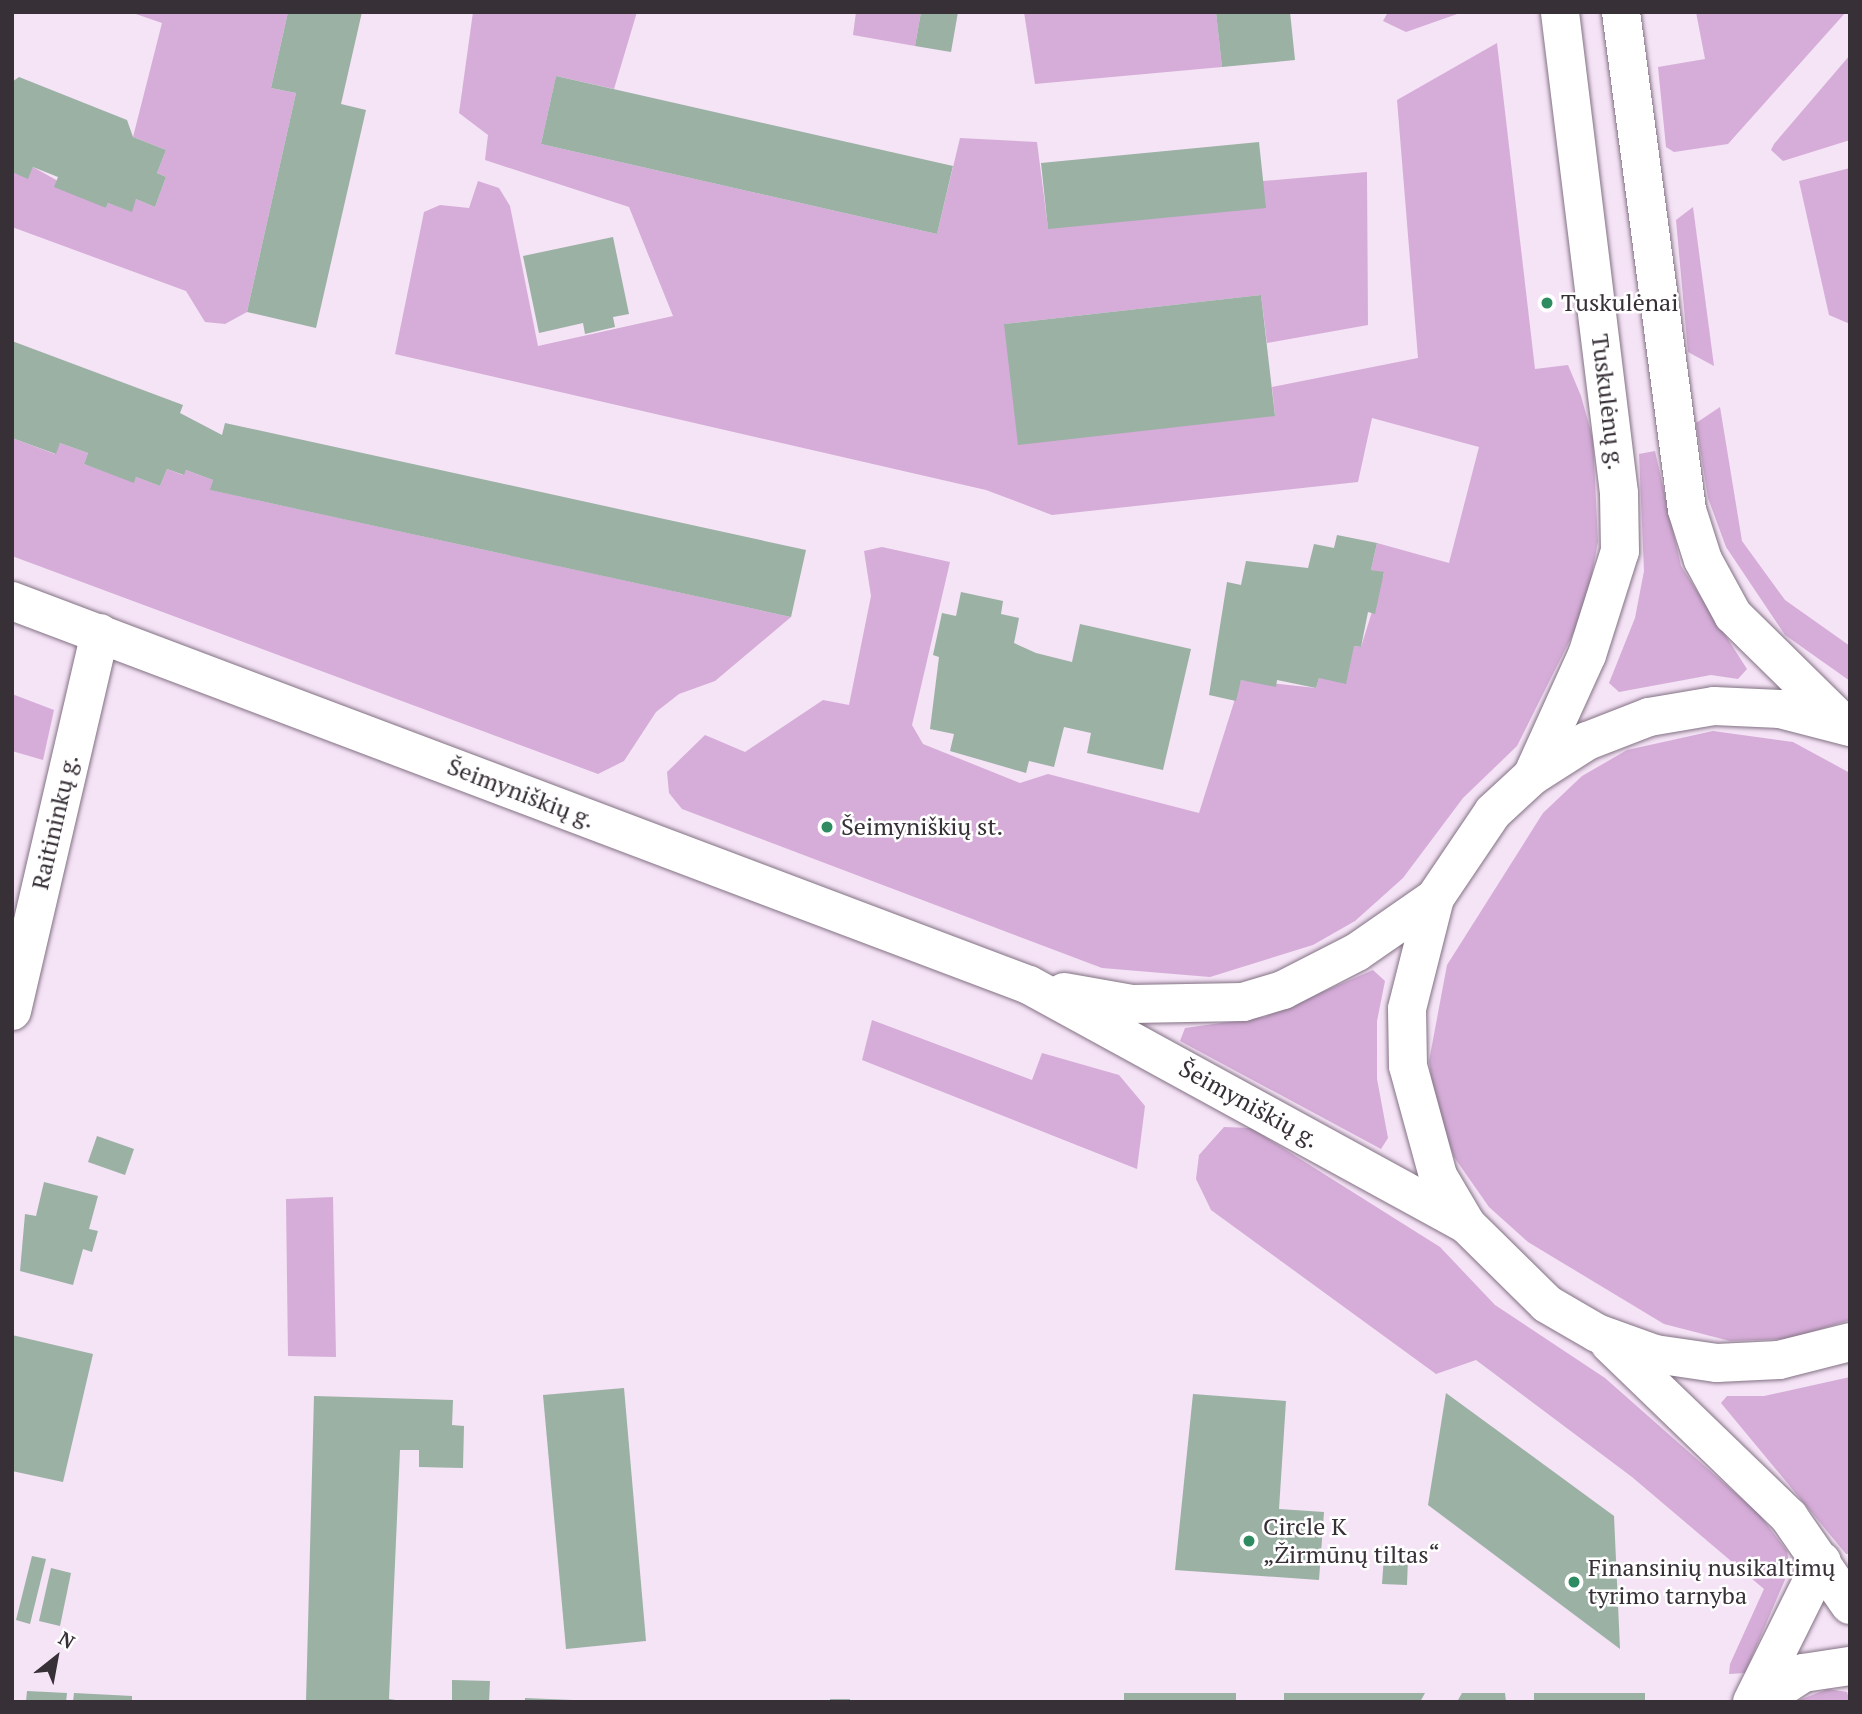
<!DOCTYPE html>
<meta charset="utf-8">
<style>
body{margin:0}
#map{position:relative;width:1862px;height:1714px;overflow:hidden;background:#f5e3f6;font-family:"PT Serif",serif}
div>[style]{position:absolute}
.green>*{inset:0;background:#d5add8}
.building>*{inset:0;background:#9ab1a4}
.roads{filter:drop-shadow(0 0 2px #827283) drop-shadow(0 0 2px #827283)}
.minor>*{height:38px;margin:-19px;padding:0 19px;transform-origin:19px;border-radius:19px;background:#fff}
.major>*{height:38px;margin:-19px;padding:0 19px;transform-origin:19px;border-radius:19px;background:#fff}
.dots>*{width:19px;height:19px;translate:-50% -50%;box-sizing:border-box;border:4px solid #fff;border-radius:50%}
span{translate:-50% -50%;white-space:nowrap;text-align:center;line-height:1.15;-webkit-text-stroke:5px #fff;paint-order:stroke}
.poi-label{font-size:24px;color:#373037}
.left{translate:0 -50%;text-align:left}
.street-label{font-size:24px;color:#373037}
.frame{position:absolute;inset:0;border:14px solid #373037;pointer-events:none}
.north{position:absolute;left:21px;top:1623px;width:70px;height:70px;-webkit-text-stroke:5px #fff;paint-order:stroke;rotate:31deg;font-size:19px;font-weight:700;line-height:28px;text-align:center;color:#373037}
.north::after{content:'';display:block;margin:auto;width:24px;height:32px;background:#373037;clip-path:polygon(50% 0,100% 100%,50% 72%,0 100%)}
</style>
<div id="map">
<div class="green">
<div style="clip-path:polygon(130px 12px,288px 12px,271px 88px,296px 93px,247px 312px,225px 324px,205px 322px,186px 291px,12px 227px,12px 172px,28px 178px,33px 167px,106px 208px,108px 203px,131px 211px,136px 199px,155px 207px,166px 177px,157px 173px,166px 150px,133px 137px,162px 23px)"></div>
<div style="clip-path:polygon(473px 12px,637px 12px,614px 89px,556px 76px,541px 144px,937px 234px,960px 138px,1037px 142px,1048px 228px,1263px 181px,1367px 172px,1368px 325px,1267px 343px,1261px 295px,1005px 324px,1275px 416px,1272px 387px,1418px 358px,1397px 100px,1497px 43px,1535px 369px,1568px 365px,1581px 396px,1593px 439px,1598px 542px,1585px 610px,1517px 746px,1463px 798px,1403px 878px,1355px 921px,1313px 945px,1210px 977px,1102px 968px,682px 809px,669px 793px,667px 772px,705px 735px,745px 752px,823px 700px,849px 705px,871px 596px,864px 551px,882px 547px,950px 562px,912px 725px,923px 744px,1020px 783px,1048px 774px,1199px 813px,1241px 680px,1316px 688px,1319px 678px,1354px 646px,1361px 647px,1384px 573px,1371px 570px,1377px 543px,1449px 563px,1479px 447px,1372px 418px,1358px 482px,1052px 515px,986px 490px,395px 354px,424px 212px,440px 205px,469px 208px,478px 181px,499px 188px,510px 206px,538px 346px,673px 316px,629px 207px,485px 160px,488px 135px,459px 113px)"></div>
<div style="clip-path:polygon(856px 12px,921px 12px,915px 46px,853px 35px)"></div>
<div style="clip-path:polygon(1024px 12px,1216px 12px,1222px 67px,1035px 84px)"></div>
<div style="clip-path:polygon(1388px 12px,1463px 12px,1406px 32px,1383px 21px)"></div>
<div style="clip-path:polygon(1696px 12px,1846px 12px,1728px 144px,1674px 152px,1666px 147px,1658px 67px,1705px 59px)"></div>
<div style="clip-path:polygon(1850px 55px,1850px 140px,1783px 161px,1771px 150px,1774px 144px)"></div>
<div style="clip-path:polygon(1850px 168px,1850px 324px,1829px 315px,1799px 181px)"></div>
<div style="clip-path:polygon(1693px 207px,1714px 366px,1688px 352px,1676px 220px)"></div>
<div style="clip-path:polygon(1720px 407px,1742px 541px,1785px 600px,1850px 646px,1850px 681px,1785px 635px,1726px 547px,1708px 498px,1696px 423px)"></div>
<div style="clip-path:polygon(12px 438px,55px 454px,60px 443px,88px 453px,84px 464px,134px 482px,136px 477px,160px 486px,167px 469px,183px 475px,186px 470px,213px 480px,211px 490px,791px 617px,715px 681px,679px 694px,656px 712px,624px 761px,598px 774px,12px 556px)"></div>
<div style="clip-path:polygon(1655px 451px,1681px 566px,1747px 669px,1738px 679px,1711px 675px,1619px 692px,1609px 683px,1635px 618px,1644px 571px,1639px 454px)"></div>
<div style="clip-path:polygon(12px 694px,54px 710px,43px 760px,12px 751px)"></div>
<div style="clip-path:polygon(1713px 731px,1793px 742px,1850px 773px,1850px 1320px,1789px 1339px,1730px 1341px,1664px 1324px,1528px 1242px,1489px 1207px,1454px 1157px,1435px 1106px,1429px 1061px,1447px 965px,1543px 813px,1582px 776px,1627px 750px)"></div>
<div style="clip-path:polygon(1373px 970px,1385px 981px,1377px 1021px,1377px 1079px,1388px 1138px,1381px 1149px,1180px 1041px,1185px 1028px,1264px 1017px)"></div>
<div style="clip-path:polygon(872px 1020px,1032px 1080px,1042px 1053px,1119px 1075px,1145px 1106px,1137px 1169px,862px 1060px)"></div>
<div style="clip-path:polygon(1224px 1127px,1251px 1128px,1440px 1247px,1495px 1305px,1605px 1378px,1759px 1514px,1787px 1551px,1790px 1568px,1745px 1673px,1729px 1674px,1730px 1664px,1764px 1589px,1632px 1477px,1476px 1360px,1436px 1374px,1211px 1210px,1196px 1179px,1199px 1155px)"></div>
<div style="clip-path:polygon(333px 1197px,336px 1357px,288px 1356px,286px 1199px)"></div>
<div style="clip-path:polygon(1850px 1377px,1850px 1554px,1846px 1554px,1721px 1403px,1727px 1396px,1764px 1396px)"></div>
<div style="clip-path:polygon(1828px 1689px,1847px 1692px,1850px 1702px,1794px 1702px)"></div>
</div>
<div class="building">
<div style="clip-path:polygon(288px 12px,362px 12px,341px 104px,366px 110px,316px 328px,247px 312px,296px 93px,271px 88px)"></div>
<div style="clip-path:polygon(921px 12px,958px 12px,951px 52px,915px 46px)"></div>
<div style="clip-path:polygon(1216px 12px,1290px 12px,1295px 60px,1222px 67px)"></div>
<div style="clip-path:polygon(556px 76px,953px 166px,937px 234px,541px 144px)"></div>
<div style="clip-path:polygon(19px 77px,127px 120px,133px 137px,166px 150px,157px 173px,166px 177px,155px 207px,136px 199px,132px 212px,108px 203px,106px 208px,54px 187px,58px 177px,33px 167px,28px 179px,12px 172px,12px 82px)"></div>
<div style="clip-path:polygon(1259px 142px,1266px 208px,1048px 229px,1041px 163px)"></div>
<div style="clip-path:polygon(613px 237px,629px 314px,613px 317px,615px 327px,585px 334px,583px 323px,539px 333px,523px 256px)"></div>
<div style="clip-path:polygon(1261px 295px,1275px 416px,1018px 445px,1004px 324px)"></div>
<div style="clip-path:polygon(12px 341px,183px 405px,180px 413px,222px 435px,225px 423px,806px 550px,791px 617px,210px 490px,213px 480px,186px 470px,184px 475px,167px 469px,160px 486px,136px 477px,134px 483px,84px 464px,88px 453px,60px 443px,56px 454px,12px 438px)"></div>
<div style="clip-path:polygon(1337px 535px,1377px 543px,1371px 570px,1384px 572px,1375px 614px,1368px 612px,1361px 647px,1354px 646px,1346px 684px,1319px 678px,1316px 688px,1277px 680px,1276px 687px,1241px 680px,1236px 701px,1209px 695px,1227px 582px,1241px 585px,1246px 561px,1308px 568px,1314px 544px,1334px 548px)"></div>
<div style="clip-path:polygon(961px 592px,1003px 601px,1001px 614px,1019px 618px,1014px 643px,1036px 653px,1072px 662px,1080px 624px,1191px 649px,1163px 770px,1087px 753px,1091px 733px,1064px 727px,1054px 767px,1029px 761px,1026px 773px,950px 751px,954px 734px,930px 729px,939px 657px,933px 655px,942px 613px,956px 616px)"></div>
<div style="clip-path:polygon(97px 1136px,134px 1149px,125px 1175px,88px 1162px)"></div>
<div style="clip-path:polygon(44px 1182px,98px 1196px,89px 1229px,98px 1231px,92px 1252px,83px 1249px,73px 1285px,20px 1271px,25px 1214px,36px 1216px)"></div>
<div style="clip-path:polygon(12px 1335px,93px 1354px,63px 1482px,12px 1471px)"></div>
<div style="clip-path:polygon(624px 1388px,646px 1641px,566px 1649px,543px 1395px)"></div>
<div style="clip-path:polygon(1446px 1393px,1614px 1516px,1620px 1649px,1428px 1505px)"></div>
<div style="clip-path:polygon(1193px 1394px,1286px 1401px,1279px 1509px,1324px 1512px,1319px 1580px,1175px 1570px)"></div>
<div style="clip-path:polygon(314px 1396px,453px 1400px,452px 1425px,464px 1426px,463px 1468px,419px 1467px,419px 1450px,400px 1450px,389px 1699px,410px 1702px,306px 1702px)"></div>
<div style="clip-path:polygon(32px 1556px,46px 1559px,30px 1624px,16px 1620px)"></div>
<div style="clip-path:polygon(1384px 1556px,1408px 1558px,1407px 1585px,1382px 1584px)"></div>
<div style="clip-path:polygon(51px 1568px,71px 1573px,60px 1626px,39px 1621px)"></div>
<div style="clip-path:polygon(452px 1680px,490px 1681px,489px 1702px,452px 1702px)"></div>
<div style="clip-path:polygon(27px 1691px,67px 1693px,66px 1702px,26px 1702px)"></div>
<div style="clip-path:polygon(74px 1693px,132px 1696px,132px 1702px,73px 1702px)"></div>
<div style="clip-path:polygon(1124px 1693px,1236px 1693px,1236px 1702px,1124px 1702px)"></div>
<div style="clip-path:polygon(1284px 1693px,1425px 1693px,1420px 1702px,1284px 1702px)"></div>
<div style="clip-path:polygon(1462px 1693px,1505px 1693px,1506px 1702px,1457px 1702px)"></div>
<div style="clip-path:polygon(1534px 1693px,1645px 1693px,1645px 1702px,1534px 1702px)"></div>
<div style="clip-path:polygon(525px 1698px,573px 1700px,573px 1702px,525px 1702px)"></div>
<div style="clip-path:polygon(830px 1699px,850px 1699px,850px 1702px,830px 1702px)"></div>
</div>
<div class="roads">
<div class="minor">
<div style="left:12px;top:1011px;width:388px;rotate:-76.9deg"></div>
<div style="left:1752px;top:1702px;width:157px;rotate:-63.6deg"></div>
<div style="left:1759px;top:1702px;width:53px;rotate:-33.4deg"></div>
<div style="left:1803px;top:1673px;width:48px;rotate:-8.5deg"></div>
</div>
<div class="major">
<div style="left:1621px;top:12px;width:502px;rotate:82.45deg"></div>
<div style="left:1687px;top:510px;width:52px;rotate:72.3deg"></div>
<div style="left:1703px;top:560px;width:63px;rotate:61.4deg"></div>
<div style="left:1733px;top:615px;width:154px;rotate:44.5deg"></div>
<div style="left:12px;top:601px;width:1087px;rotate:20.69deg"></div>
<div style="left:1029px;top:985px;width:499px;rotate:28.7deg"></div>
<div style="left:1850px;top:727px;width:72px;rotate:-165.6deg"></div>
<div style="left:1780px;top:709px;width:66px;rotate:-177.4deg"></div>
<div style="left:1714px;top:706px;width:66px;rotate:170.4deg"></div>
<div style="left:1649px;top:717px;width:66px;rotate:158.8deg"></div>
<div style="left:1587px;top:741px;width:65px;rotate:147.5deg"></div>
<div style="left:1532px;top:776px;width:53px;rotate:137.3deg"></div>
<div style="left:1493px;top:812px;width:104px;rotate:124deg"></div>
<div style="left:1435px;top:898px;width:114px;rotate:104.2deg"></div>
<div style="left:1407px;top:1009px;width:57px;rotate:89deg"></div>
<div style="left:1408px;top:1066px;width:114px;rotate:74.7deg"></div>
<div style="left:1438px;top:1176px;width:57px;rotate:59.4deg"></div>
<div style="left:1467px;top:1225px;width:112px;rotate:44.6deg"></div>
<div style="left:1547px;top:1304px;width:58px;rotate:30.1deg"></div>
<div style="left:1597px;top:1333px;width:62px;rotate:19.9deg"></div>
<div style="left:1655px;top:1354px;width:63px;rotate:8.3deg"></div>
<div style="left:1717px;top:1363px;width:62px;rotate:-2.8deg"></div>
<div style="left:1779px;top:1360px;width:73px;rotate:-14.2deg"></div>
<div style="left:1532px;top:776px;width:133px;rotate:-65.6deg"></div>
<div style="left:1587px;top:655px;width:109px;rotate:-72.4deg"></div>
<div style="left:1620px;top:551px;width:58px;rotate:-91deg"></div>
<div style="left:1619px;top:493px;width:485px;rotate:-97deg"></div>
<div style="left:1064px;top:992px;width:69px;rotate:10deg"></div>
<div style="left:1132px;top:1004px;width:111px;rotate:-1deg"></div>
<div style="left:1243px;top:1002px;width:42px;rotate:-16.7deg"></div>
<div style="left:1283px;top:990px;width:83px;rotate:-27.2deg"></div>
<div style="left:1357px;top:952px;width:95px;rotate:-34.7deg"></div>
<div style="left:1609px;top:1343px;width:250px;rotate:44deg"></div>
<div style="left:1789px;top:1517px;width:107px;rotate:55.3deg"></div>
</div>
</div>
<div class="dots">
<div style="left:1547px;top:303px;background:#2f8b62"></div>
<div style="left:827px;top:827px;background:#2f8b62"></div>
<div style="left:1249px;top:1541px;background:#2f8b62"></div>
<div style="left:1574px;top:1582px;background:#2f8b62"></div>
</div>
<div class="poi-label">
<span class="left" style="left:1561px;top:303px">Tuskulėnai</span>
<span class="left" style="left:841px;top:827px">Šeimyniškių st.</span>
<span class="left" style="left:1263px;top:1541px">Circle K<br>„Žirmūnų tiltas“</span>
<span class="left" style="left:1588px;top:1582px">Finansinių nusikaltimų<br>tyrimo tarnyba</span>
</div>
<div class="street-label">
<span style="left:1608px;top:402px;rotate:83deg">Tuskulėnų g.</span>
<span style="left:521px;top:793px;rotate:21deg">Šeimyniškių g.</span>
<span style="left:55px;top:822px;rotate:-77deg">Raitininkų g.</span>
<span style="left:1249px;top:1104px;rotate:29deg">Šeimyniškių g.</span>
</div>
<div class="frame"></div>
<div class="north">N</div>
</div>
